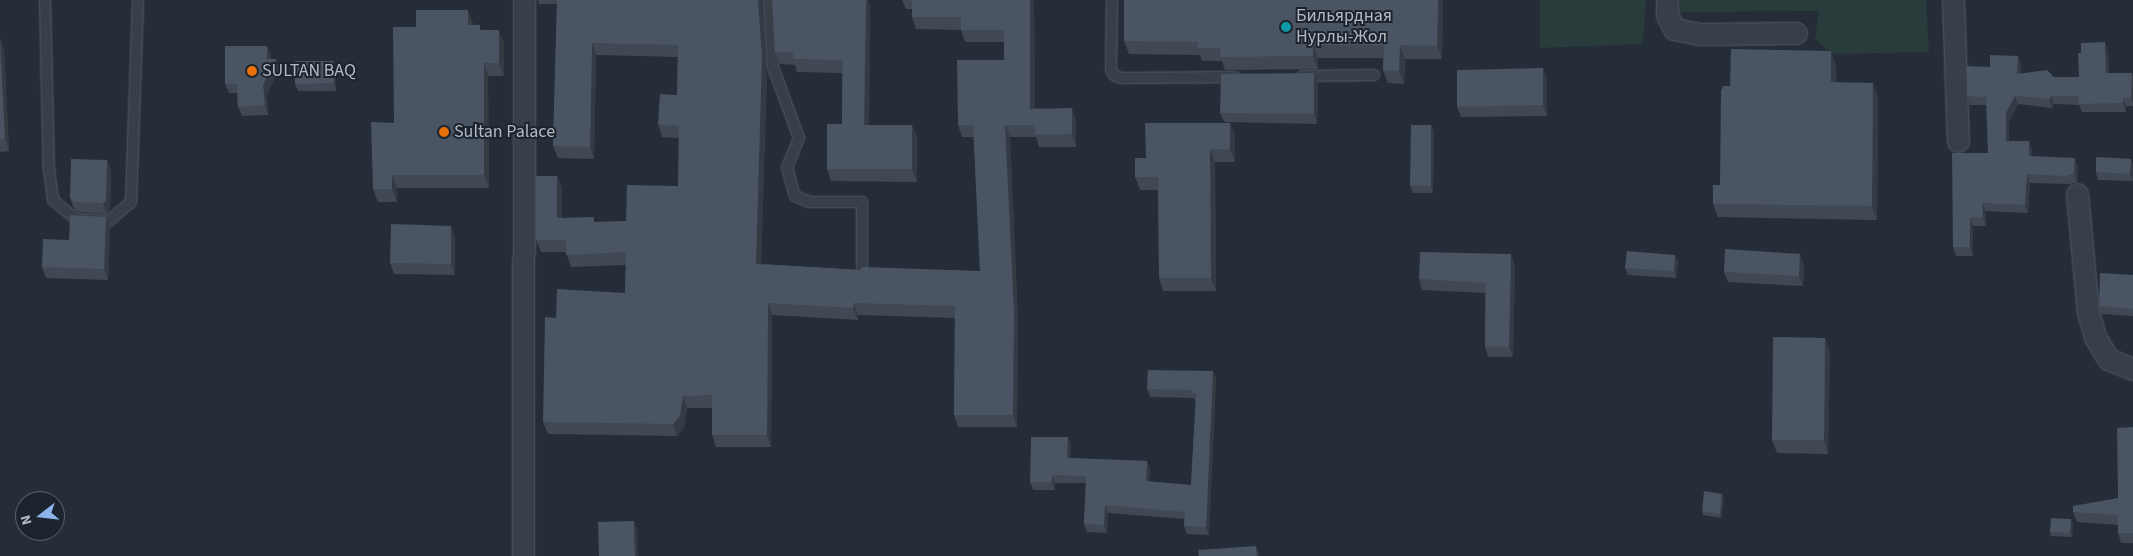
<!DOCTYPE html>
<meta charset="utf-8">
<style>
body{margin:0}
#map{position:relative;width:2133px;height:556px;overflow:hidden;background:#242d38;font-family:"Source Sans 3",sans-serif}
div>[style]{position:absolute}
.green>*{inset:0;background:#293b3b}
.roads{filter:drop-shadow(0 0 1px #555d66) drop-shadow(0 0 1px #555d66)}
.lane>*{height:10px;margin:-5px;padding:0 5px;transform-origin:5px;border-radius:5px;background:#373f49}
.street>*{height:21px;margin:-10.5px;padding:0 10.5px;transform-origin:10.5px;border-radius:10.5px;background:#373f49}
.wall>*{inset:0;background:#404854}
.shaded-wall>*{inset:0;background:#343b45}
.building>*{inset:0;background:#4a5462}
.dots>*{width:14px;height:14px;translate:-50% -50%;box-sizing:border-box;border:2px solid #1c242d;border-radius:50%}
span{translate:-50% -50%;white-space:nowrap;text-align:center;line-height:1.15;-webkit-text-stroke:4px #1c242d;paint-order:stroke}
.poi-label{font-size:18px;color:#b2bac5}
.left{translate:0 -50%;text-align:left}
.north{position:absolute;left:15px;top:491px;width:50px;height:50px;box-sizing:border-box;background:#1c242d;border:1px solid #58606a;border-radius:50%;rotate:254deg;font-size:14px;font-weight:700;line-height:20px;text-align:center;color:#b2bac5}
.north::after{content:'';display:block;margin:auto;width:18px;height:22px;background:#8eb4ee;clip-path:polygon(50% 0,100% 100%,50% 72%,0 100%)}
</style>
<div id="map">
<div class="green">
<div style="clip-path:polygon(1540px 0,1646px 0,1643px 44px,1540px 48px)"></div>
<div style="clip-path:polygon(1680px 0,1926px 0,1929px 52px,1832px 54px,1815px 39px,1819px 11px,1679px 12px)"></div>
</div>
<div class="roads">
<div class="lane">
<div style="left:45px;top:0;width:170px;rotate:88.7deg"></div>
<div style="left:49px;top:170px;width:30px;rotate:82deg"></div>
<div style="left:53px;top:200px;width:30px;rotate:40deg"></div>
<div style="left:76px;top:219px;width:33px;rotate:3deg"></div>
<div style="left:109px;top:221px;width:29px;rotate:-41deg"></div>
<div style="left:131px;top:202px;width:202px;rotate:-88deg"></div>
<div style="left:769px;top:0;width:67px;rotate:86.6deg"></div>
<div style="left:773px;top:67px;width:76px;rotate:69.9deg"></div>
<div style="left:799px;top:138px;width:31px;rotate:112deg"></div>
<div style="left:787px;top:167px;width:30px;rotate:75deg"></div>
<div style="left:795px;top:196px;width:16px;rotate:22deg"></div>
<div style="left:810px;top:202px;width:52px"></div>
<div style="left:862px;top:202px;width:65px;rotate:90deg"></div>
<div style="left:1112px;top:0;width:70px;rotate:90.8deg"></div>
<div style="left:1111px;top:70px;width:6px;rotate:59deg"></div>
<div style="left:1114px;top:75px;width:8px;rotate:23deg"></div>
<div style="left:1121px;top:78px;width:114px;rotate:-0.5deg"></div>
<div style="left:1302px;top:76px;width:72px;rotate:-0.8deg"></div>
</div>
<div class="street">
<div style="left:1667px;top:0;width:15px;rotate:90deg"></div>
<div style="left:1667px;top:15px;width:16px;rotate:63deg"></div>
<div style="left:1674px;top:29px;width:26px;rotate:11deg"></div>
<div style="left:1700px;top:34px;width:96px;rotate:-0.6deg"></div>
<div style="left:1953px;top:0;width:141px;rotate:88deg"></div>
<div style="left:2077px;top:194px;width:119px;rotate:84.7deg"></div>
<div style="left:2088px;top:312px;width:26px;rotate:74deg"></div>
<div style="left:2095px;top:337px;width:26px;rotate:59deg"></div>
<div style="left:2108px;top:359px;width:27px;rotate:22deg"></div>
<div style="left:523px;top:556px;width:556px;rotate:-89.9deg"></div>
</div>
</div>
<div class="wall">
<div style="clip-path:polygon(538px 0,761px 0,762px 4px,767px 69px,761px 264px,861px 270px,980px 271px,974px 137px,962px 137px,958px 125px,1004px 60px,1004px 42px,965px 42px,961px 30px,916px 29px,912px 17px,912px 9px,906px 9px,902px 0,1033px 0,1034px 4px,1035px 108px,1076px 120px,1076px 147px,1039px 147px,1036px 137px,1010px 137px,1018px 323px,1017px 427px,958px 427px,954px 415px,955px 318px,858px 315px,858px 320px,772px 315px,771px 447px,716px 447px,712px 435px,712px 408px,687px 408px,684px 428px,677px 436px,548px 434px,543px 422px,556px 318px,625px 293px,626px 265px,571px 267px,566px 252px,541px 252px,536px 240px,557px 176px,562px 188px,562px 218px,596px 222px,626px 221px,678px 186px,679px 138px,662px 137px,658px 124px,677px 95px,678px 57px,596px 55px,594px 159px,558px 158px,553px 146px,557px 4px,539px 4px)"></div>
<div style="clip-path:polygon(772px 0,868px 0,870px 7px,869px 125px,912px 125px,917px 137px,917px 182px,831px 181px,827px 169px,842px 124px,842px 73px,797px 72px,795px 65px,780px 64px,775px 52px)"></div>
<div style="clip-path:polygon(1124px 0,1443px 0,1442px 59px,1405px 59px,1404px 84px,1388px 83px,1383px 70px,1383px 58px,1318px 58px,1318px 69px,1225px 70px,1222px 61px,1202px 61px,1200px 55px,1129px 54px,1124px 41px)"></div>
<div style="clip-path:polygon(473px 23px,473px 25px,504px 42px,504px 76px,488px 76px,489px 188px,397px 188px,397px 202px,378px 202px,373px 189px,394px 123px,416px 27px)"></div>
<div style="clip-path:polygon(0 38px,4px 50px,9px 151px,0 152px)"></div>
<div style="clip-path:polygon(267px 46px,271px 56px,271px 59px,276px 59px,279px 68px,267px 95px,268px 115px,242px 116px,238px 107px,237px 93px,229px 93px,225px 84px)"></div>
<div style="clip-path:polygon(2108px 51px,2109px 73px,2133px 76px,2133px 106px,2126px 106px,2126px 112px,2082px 112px,2079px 105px,2054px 104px,2052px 108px,2018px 104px,2009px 122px,2009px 141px,2032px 149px,2032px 156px,2078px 167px,2077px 182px,2069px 184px,2030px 183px,2028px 213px,1986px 211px,1986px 226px,1973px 226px,1973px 256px,1956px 256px,1953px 247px,1988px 153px,1987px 105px,1970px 105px,1967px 96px,1990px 67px,2018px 56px,2021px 64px,2021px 74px,2054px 77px,2079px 77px)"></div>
<div style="clip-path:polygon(1836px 64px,1836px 82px,1878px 96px,1877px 220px,1718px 217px,1713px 204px,1720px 185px,1730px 86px)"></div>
<div style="clip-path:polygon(336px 68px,336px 91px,298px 91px,295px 84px)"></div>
<div style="clip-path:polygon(1543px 68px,1547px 79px,1547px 116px,1461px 117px,1457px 107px)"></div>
<div style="clip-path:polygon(1314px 73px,1318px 83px,1317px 124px,1224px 122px,1220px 113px)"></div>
<div style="clip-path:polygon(1230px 123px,1235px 136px,1235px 162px,1215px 162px,1216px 291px,1163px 291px,1159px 278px,1158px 190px,1140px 190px,1135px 177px,1146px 158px)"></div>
<div style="clip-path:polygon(1431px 125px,1434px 132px,1433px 193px,1413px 193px,1410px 185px)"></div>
<div style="clip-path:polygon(2131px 159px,2133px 165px,2133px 181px,2098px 180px,2096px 172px)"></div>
<div style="clip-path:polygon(107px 160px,111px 171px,110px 211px,107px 214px,79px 212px,74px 209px,70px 198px)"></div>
<div style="clip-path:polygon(110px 228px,108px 280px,46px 278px,42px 267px,69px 240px)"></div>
<div style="clip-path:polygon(455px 236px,455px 275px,394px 274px,390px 263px)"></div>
<div style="clip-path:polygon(1675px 255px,1678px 262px,1676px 278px,1628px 275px,1625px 268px)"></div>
<div style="clip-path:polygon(1804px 264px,1803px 286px,1728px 282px,1724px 272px)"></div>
<div style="clip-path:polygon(1515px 265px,1513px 357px,1488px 357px,1485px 346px,1485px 293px,1422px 290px,1419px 279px)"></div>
<div style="clip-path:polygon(2133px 275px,2133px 316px,2101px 314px,2099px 306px)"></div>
<div style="clip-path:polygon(1825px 338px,1830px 352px,1828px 454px,1777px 453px,1772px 440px)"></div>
<div style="clip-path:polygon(1213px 371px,1216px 379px,1209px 535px,1187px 534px,1184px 526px,1184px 519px,1108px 513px,1107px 533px,1087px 532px,1084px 524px,1086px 483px,1055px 483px,1055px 490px,1033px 490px,1030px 482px,1068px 437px,1071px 445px,1070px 458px,1147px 461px,1150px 469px,1149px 482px,1191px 485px,1196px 401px,1195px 401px,1194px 398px,1150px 397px,1147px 389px)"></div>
<div style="clip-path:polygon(2133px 427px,2133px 543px,2121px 543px,2118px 533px,2118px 525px,2077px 522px,2073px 512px,2118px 498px)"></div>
<div style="clip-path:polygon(1724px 498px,1721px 518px,1703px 515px,1702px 511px)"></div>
<div style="clip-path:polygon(2073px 523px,2072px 537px,2051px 536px,2050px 532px)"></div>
</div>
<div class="shaded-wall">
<div style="clip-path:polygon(758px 0,761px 0,762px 4px,767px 69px,761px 276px,756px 264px)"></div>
<div style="clip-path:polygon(866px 0,868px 0,870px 7px,869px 137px,864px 125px)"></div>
<div style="clip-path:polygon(1030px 0,1033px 0,1034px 4px,1035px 121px,1030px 109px)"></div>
<div style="clip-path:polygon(1438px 0,1443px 0,1442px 59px,1437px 46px)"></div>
<div style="clip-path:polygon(468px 10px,473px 23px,473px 38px,468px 25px)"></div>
<div style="clip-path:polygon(499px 30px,504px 42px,504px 76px,499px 63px)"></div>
<div style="clip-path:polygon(0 38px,4px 50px,9px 151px,5px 139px)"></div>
<div style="clip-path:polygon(2105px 42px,2108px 51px,2109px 81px,2106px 73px)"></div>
<div style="clip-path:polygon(592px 43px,596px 55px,594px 159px,590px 147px)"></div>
<div style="clip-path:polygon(1313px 45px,1318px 58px,1318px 69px,1313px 56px)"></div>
<div style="clip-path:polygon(1400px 45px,1405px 59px,1404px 84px,1399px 71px)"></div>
<div style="clip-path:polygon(267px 46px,271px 56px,270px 68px,267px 59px)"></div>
<div style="clip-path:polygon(1831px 51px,1836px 64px,1835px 95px,1831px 82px)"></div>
<div style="clip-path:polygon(2018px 56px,2021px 64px,2020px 83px,2017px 74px)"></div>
<div style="clip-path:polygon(276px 59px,279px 68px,267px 95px,268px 115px,265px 105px,263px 85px)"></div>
<div style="clip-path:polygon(333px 61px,336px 68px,336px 91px,334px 83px)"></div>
<div style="clip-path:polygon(484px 63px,488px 76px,489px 188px,484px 175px)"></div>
<div style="clip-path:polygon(1543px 68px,1547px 79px,1547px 116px,1543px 105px)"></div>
<div style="clip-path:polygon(1314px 73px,1318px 83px,1317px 124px,1314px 114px)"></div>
<div style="clip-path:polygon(2132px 73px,2133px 76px,2133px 103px,2131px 98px)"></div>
<div style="clip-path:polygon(1873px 83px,1878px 96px,1877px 220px,1872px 206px)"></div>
<div style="clip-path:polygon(2015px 96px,2018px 104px,2009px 122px,2009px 149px,2006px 141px,2006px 113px)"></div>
<div style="clip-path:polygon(2051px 96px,2054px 104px,2052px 108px,2049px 99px)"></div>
<div style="clip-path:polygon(2123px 98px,2126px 106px,2126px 112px,2123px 103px)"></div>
<div style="clip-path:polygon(1072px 108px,1076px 120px,1076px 147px,1072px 134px)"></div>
<div style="clip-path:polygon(1230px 123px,1235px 136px,1235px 162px,1230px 149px)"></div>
<div style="clip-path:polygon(912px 125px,917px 137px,917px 182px,912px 169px)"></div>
<div style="clip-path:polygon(1005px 125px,1010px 137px,1018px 323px,1017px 427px,1013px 415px)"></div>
<div style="clip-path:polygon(1431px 125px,1434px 132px,1433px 193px,1431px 186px)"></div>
<div style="clip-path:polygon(2029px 141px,2032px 149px,2032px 165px,2029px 156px)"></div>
<div style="clip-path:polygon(1210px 149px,1215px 162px,1216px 291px,1211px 278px)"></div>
<div style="clip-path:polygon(2075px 158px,2078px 167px,2077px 182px,2074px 173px)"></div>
<div style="clip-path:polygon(2131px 159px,2133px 165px,2133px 181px,2130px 174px)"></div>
<div style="clip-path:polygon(107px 160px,111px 171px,110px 211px,107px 214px,103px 203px)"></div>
<div style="clip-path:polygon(2027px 174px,2030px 183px,2028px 213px,2025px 205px)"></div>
<div style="clip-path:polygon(392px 175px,397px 188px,397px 202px,392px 189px)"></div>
<div style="clip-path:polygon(557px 176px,562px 188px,562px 230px,557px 218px)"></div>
<div style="clip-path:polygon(1982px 203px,1986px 211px,1986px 226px,1983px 217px)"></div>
<div style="clip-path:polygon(106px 217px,110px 228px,108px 280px,104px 269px)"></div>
<div style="clip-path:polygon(1970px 218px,1973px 226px,1973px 256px,1970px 247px)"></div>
<div style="clip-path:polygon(451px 226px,455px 236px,455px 275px,451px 264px)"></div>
<div style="clip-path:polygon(1511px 254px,1515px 265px,1513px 357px,1509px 347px)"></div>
<div style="clip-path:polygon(1800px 254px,1804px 264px,1803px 286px,1799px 276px)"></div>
<div style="clip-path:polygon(1675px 255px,1678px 262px,1676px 278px,1674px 271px)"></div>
<div style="clip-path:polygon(768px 303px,772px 315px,771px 447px,767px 435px)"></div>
<div style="clip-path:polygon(854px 303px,858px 315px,858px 320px,853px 308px)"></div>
<div style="clip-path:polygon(1825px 338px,1830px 352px,1828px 454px,1824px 440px)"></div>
<div style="clip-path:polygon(1213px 371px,1216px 379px,1209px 535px,1206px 527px)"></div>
<div style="clip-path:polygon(683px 396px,687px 408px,684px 428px,677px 436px,673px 424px)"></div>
<div style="clip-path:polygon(1068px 437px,1071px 445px,1070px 466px,1067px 458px)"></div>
<div style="clip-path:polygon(1147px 461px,1150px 469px,1149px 489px,1146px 481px)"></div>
<div style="clip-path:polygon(1052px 475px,1055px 483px,1055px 490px,1052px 482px)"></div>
<div style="clip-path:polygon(1722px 494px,1724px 498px,1721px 518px,1720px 514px)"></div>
<div style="clip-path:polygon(1105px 505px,1108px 513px,1107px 533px,1104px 525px)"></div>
<div style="clip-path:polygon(2071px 519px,2073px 523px,2072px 537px,2070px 533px)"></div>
<div style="clip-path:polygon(634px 521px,637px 529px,638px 556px,635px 556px)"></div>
<div style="clip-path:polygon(1256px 546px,1259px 553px,1259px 556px,1257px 556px)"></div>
</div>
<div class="building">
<div style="clip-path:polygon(557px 0,758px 0,762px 57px,756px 264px,861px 270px,861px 267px,980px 271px,973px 125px,958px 125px,957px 60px,1004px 60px,1004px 30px,961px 30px,961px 17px,912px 17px,912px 0,1030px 0,1030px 109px,1072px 108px,1072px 134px,1035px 135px,1035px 125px,1005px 125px,1014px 311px,1013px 415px,954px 415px,955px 306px,854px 303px,853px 308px,768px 303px,767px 435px,712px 435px,712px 395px,683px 396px,680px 416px,673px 424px,543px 422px,545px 317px,556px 318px,557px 289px,625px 293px,626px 252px,566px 255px,566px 240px,536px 240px,536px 176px,557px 176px,557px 218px,594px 217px,594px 222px,626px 221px,627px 185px,678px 186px,679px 126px,658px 124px,660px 94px,677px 95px,678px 45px,592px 43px,590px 147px,553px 146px)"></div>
<div style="clip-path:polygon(772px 0,866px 0,864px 125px,912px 125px,912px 169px,827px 169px,827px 124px,842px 124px,843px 60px,793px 59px,793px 52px,775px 52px)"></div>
<div style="clip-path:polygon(1124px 0,1438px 0,1437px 46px,1400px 45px,1399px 71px,1383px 70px,1384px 45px,1313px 45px,1313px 56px,1220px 57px,1221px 48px,1198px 48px,1198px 42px,1124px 41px)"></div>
<div style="clip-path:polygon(416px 10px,468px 10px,468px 25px,480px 25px,480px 30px,499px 30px,499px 63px,484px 63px,484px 175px,392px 175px,392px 189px,373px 189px,371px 122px,394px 123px,393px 27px,416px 27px)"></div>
<div style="clip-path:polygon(2105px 42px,2106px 73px,2132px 73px,2131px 98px,2123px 98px,2123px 103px,2079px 104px,2079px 96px,2051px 96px,2049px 99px,2015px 96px,2006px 113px,2006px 141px,2029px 141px,2029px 156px,2075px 158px,2074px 173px,2066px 176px,2027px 174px,2025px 205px,1982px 203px,1983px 217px,1970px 218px,1970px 247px,1953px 247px,1952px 153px,1988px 153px,1986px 97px,1967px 96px,1967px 66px,1990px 67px,1990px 55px,2018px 56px,2017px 74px,2047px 70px,2054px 77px,2079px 77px,2078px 53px,2081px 53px,2081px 43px)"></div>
<div style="clip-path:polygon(0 43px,5px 139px,0 139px)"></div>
<div style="clip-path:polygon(225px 46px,267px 46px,267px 59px,276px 59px,263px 85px,265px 105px,238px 107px,237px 84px,225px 84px)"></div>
<div style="clip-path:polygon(1731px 49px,1831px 51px,1831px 82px,1873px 83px,1872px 206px,1713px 204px,1713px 185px,1720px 185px,1721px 91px,1723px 86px,1730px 86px)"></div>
<div style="clip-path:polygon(295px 61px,333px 61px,334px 83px,295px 84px)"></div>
<div style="clip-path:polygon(1543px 68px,1543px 105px,1457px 107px,1457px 70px)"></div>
<div style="clip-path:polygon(1314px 73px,1314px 114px,1220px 113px,1221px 74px)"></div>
<div style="clip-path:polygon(1145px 123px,1230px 123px,1230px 149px,1210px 149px,1211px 278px,1159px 278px,1158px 177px,1135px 177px,1135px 158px,1146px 158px)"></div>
<div style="clip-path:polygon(1411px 125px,1431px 125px,1431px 186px,1410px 185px)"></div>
<div style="clip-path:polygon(2096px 157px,2131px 159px,2130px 174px,2096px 172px)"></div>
<div style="clip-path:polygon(71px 159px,107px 160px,106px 200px,103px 203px,75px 202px,70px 198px)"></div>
<div style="clip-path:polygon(70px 215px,106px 217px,104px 269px,42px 267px,43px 239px,69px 240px)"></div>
<div style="clip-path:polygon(391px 224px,451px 226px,451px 264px,390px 263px)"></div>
<div style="clip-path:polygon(1725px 249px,1800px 254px,1799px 276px,1724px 272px)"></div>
<div style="clip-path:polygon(1627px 251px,1675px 255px,1674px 271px,1625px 268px)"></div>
<div style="clip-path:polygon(1420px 252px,1511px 254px,1509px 347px,1485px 346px,1486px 283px,1419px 279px)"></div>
<div style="clip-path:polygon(2100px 273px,2133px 275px,2133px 309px,2099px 306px)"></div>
<div style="clip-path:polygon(1773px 337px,1825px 338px,1824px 440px,1772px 440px)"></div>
<div style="clip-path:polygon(1148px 370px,1213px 371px,1206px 527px,1184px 526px,1185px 512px,1105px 505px,1104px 525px,1084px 524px,1086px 476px,1052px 475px,1052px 482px,1030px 482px,1031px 437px,1068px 437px,1067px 458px,1147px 461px,1146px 481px,1191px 485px,1196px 393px,1192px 393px,1192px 390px,1147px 389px)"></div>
<div style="clip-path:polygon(2133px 427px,2133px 533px,2118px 533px,2118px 515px,2073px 512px,2073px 506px,2118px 498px,2117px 428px)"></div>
<div style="clip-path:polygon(1704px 491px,1722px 494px,1720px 514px,1702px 511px)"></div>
<div style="clip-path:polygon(2051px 518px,2071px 519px,2070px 533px,2050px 532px)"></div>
<div style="clip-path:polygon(634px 521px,635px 556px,599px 556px,598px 522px)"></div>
<div style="clip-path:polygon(1256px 546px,1257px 556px,1199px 556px,1198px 550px)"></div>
</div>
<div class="dots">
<div style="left:1286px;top:27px;background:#0f9aa8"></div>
<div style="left:252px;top:71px;background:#e8710a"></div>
<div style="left:444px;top:132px;background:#e8710a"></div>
</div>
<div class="poi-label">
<span class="left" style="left:1296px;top:27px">Бильярдная<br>Нурлы-Жол</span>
<span class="left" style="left:262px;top:71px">SULTAN BAQ</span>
<span class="left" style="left:454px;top:132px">Sultan Palace</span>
</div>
<div class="north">N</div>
</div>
